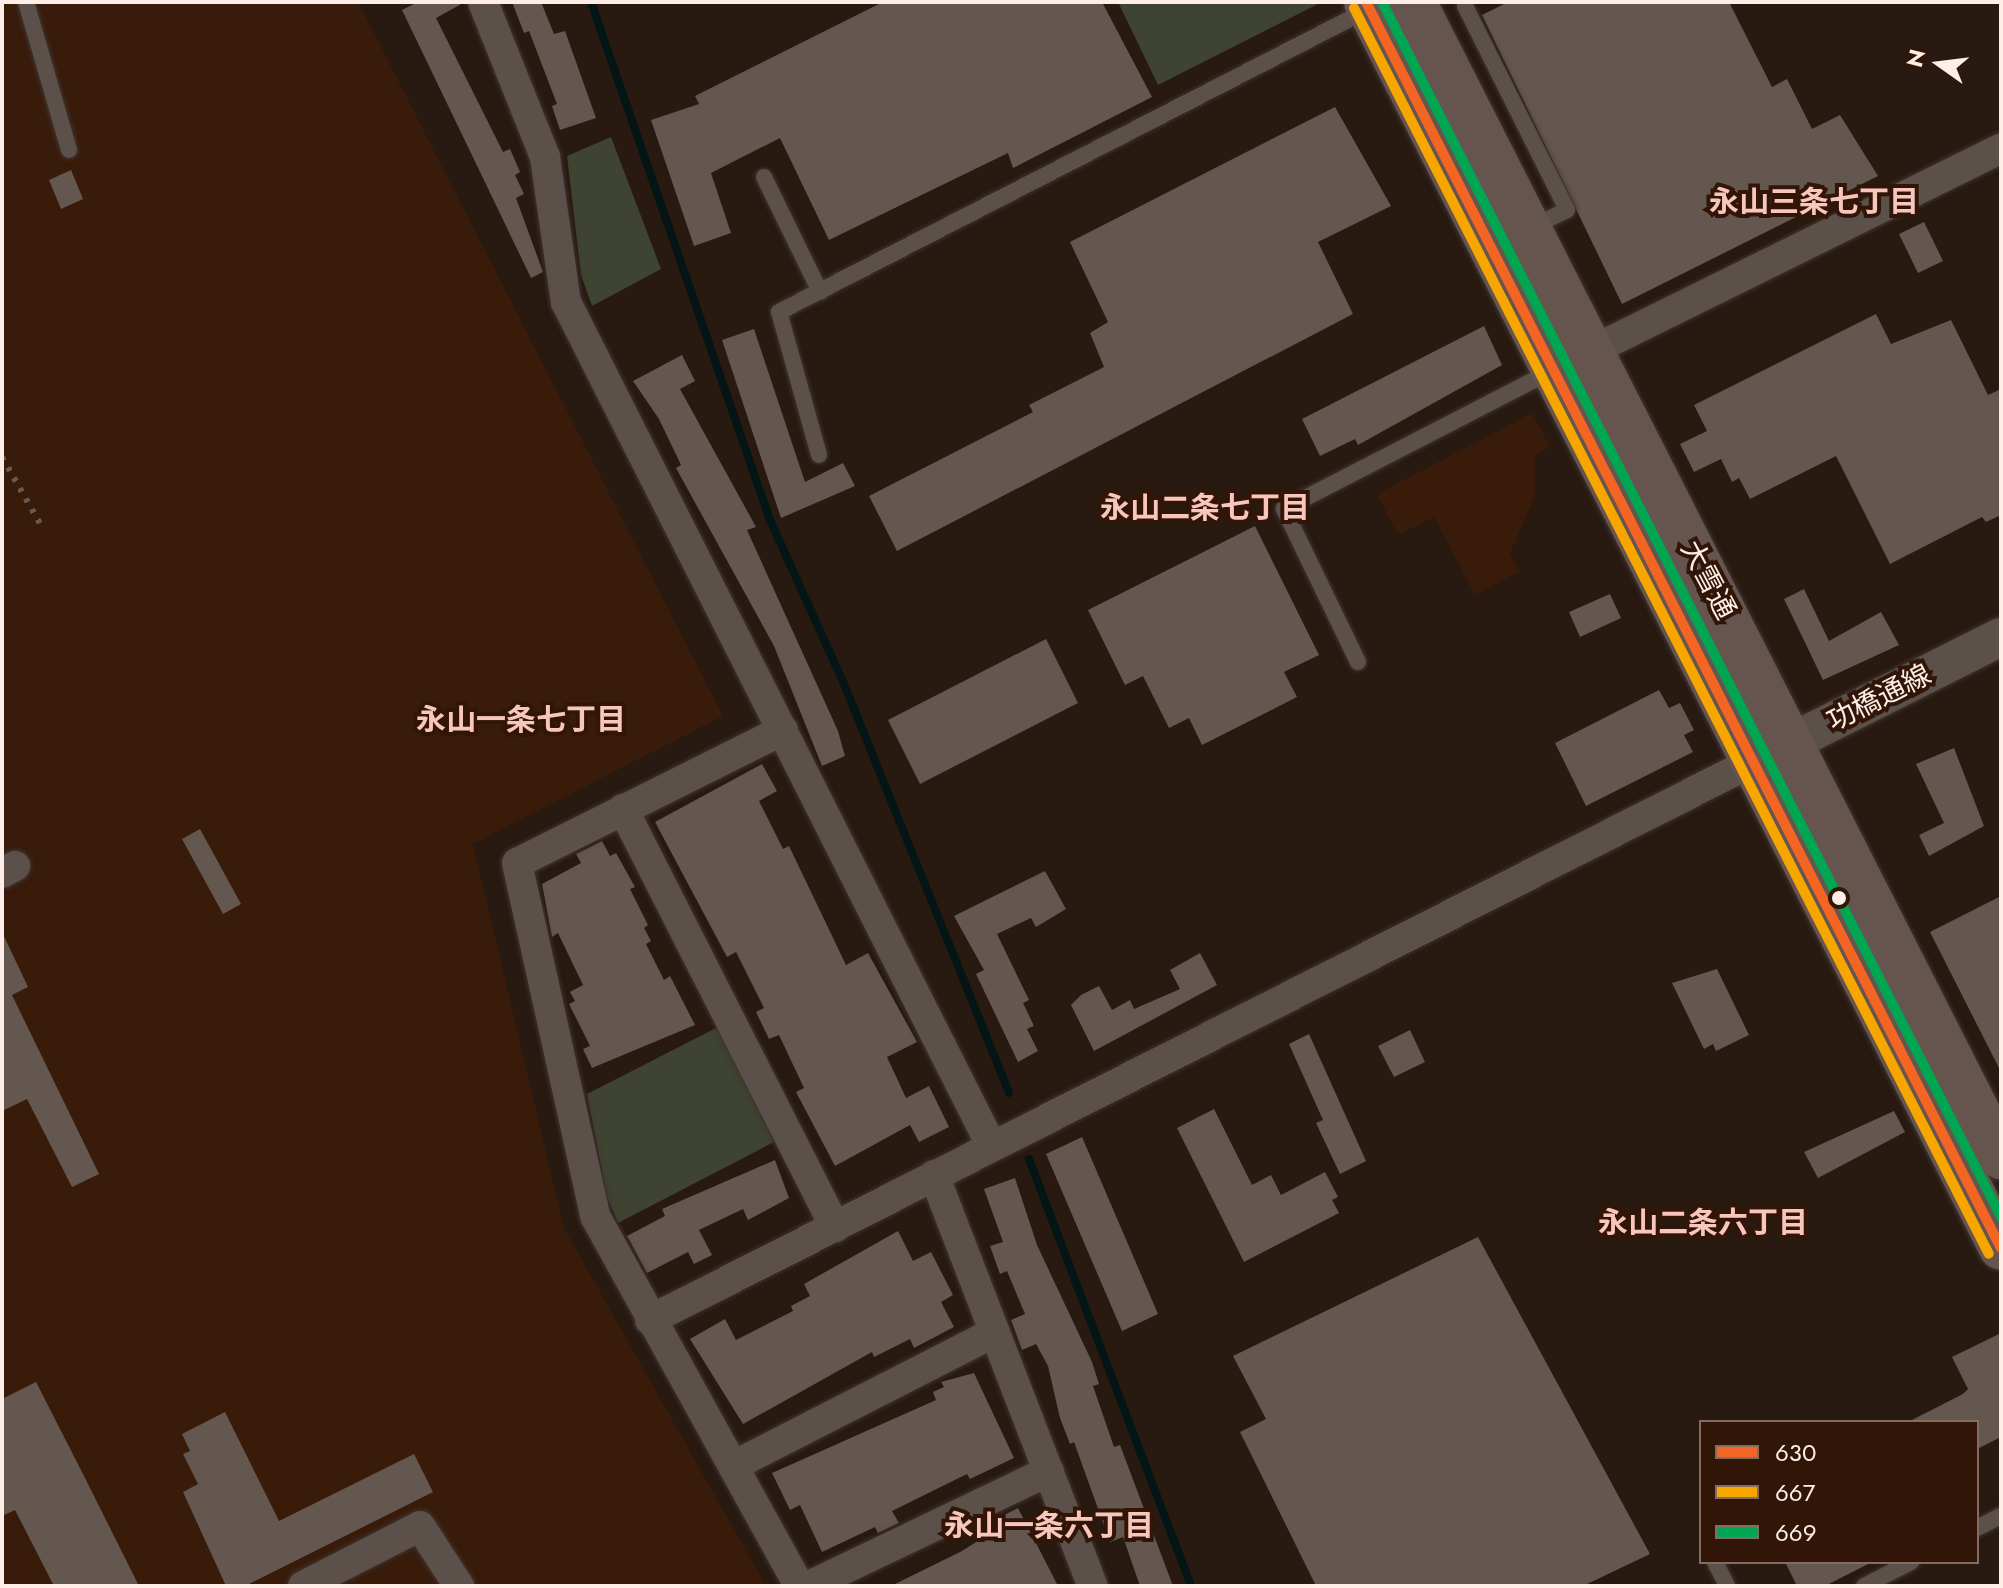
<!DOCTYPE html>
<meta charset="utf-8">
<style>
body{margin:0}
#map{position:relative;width:2003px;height:1588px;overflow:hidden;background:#281911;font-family:Jost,"Noto Sans JP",sans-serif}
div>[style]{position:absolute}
.built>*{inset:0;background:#391b0a}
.green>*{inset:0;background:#3f4332}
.stream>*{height:8px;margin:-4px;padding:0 4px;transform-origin:4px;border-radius:4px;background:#041515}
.building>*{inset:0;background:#645750}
.roads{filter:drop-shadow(0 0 2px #3f342f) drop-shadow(0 0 2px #3f342f)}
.service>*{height:16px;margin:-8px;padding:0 8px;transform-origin:8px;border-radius:8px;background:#5c514a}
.minor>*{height:30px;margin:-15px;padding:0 15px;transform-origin:15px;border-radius:15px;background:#5c514a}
.tertiary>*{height:38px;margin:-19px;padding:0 19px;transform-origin:19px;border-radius:19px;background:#5c514a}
.trunk>*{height:44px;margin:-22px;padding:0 22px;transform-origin:22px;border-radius:22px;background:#66544e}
.rail>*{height:6px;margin-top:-3px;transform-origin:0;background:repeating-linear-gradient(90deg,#645a53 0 4px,transparent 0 12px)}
.bus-1>*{height:10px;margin:-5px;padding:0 5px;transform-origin:5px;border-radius:5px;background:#f26522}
.bus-2>*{height:10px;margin:-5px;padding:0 5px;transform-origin:5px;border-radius:5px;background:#f7a600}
.bus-3>*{height:10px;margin:-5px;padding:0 5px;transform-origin:5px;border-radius:5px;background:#00a651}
.dots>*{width:22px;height:22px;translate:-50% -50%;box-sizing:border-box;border:4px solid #311608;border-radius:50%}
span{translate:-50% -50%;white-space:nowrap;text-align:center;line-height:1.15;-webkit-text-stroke:8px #311608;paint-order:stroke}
.street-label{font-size:28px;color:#feeee7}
.neighbourhood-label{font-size:30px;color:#f8c6bc;font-weight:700}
.frame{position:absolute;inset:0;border:4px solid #feeee7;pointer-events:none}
.legend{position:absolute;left:1699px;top:1420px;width:280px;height:144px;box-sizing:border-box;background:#311608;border:2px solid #836c61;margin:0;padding:10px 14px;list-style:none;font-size:24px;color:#feeee7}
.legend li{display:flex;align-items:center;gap:16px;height:40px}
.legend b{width:40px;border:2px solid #836c61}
.north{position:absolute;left:1899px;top:24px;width:80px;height:80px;-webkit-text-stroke:6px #311608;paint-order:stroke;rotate:284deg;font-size:22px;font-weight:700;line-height:32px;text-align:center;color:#feeee7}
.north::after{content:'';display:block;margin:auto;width:28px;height:36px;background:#feeee7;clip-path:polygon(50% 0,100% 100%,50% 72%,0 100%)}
</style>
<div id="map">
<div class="built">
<div style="clip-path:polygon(2px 2px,358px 2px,723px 716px,473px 844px,564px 1228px,766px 1586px,2px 1586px)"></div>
<div style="clip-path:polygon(1532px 413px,1550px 447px,1535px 455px,1535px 496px,1510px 553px,1519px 572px,1475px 595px,1434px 517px,1398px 535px,1377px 494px)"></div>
</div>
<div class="green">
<div style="clip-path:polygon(1118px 2px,1322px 2px,1158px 85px)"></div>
<div style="clip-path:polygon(611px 137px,661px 269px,592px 306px,581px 275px,567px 156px)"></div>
<div style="clip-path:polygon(718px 1027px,774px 1142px,618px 1223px,607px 1197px,587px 1094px)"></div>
</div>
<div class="stream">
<div style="left:591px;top:2px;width:548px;rotate:70.94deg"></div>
<div style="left:770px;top:520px;width:180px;rotate:65.7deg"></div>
<div style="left:844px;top:684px;width:441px;rotate:68deg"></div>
<div style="left:1029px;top:1159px;width:457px;rotate:69.2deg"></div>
</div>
<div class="building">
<div style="clip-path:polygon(418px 2px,465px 2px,436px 18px,503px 152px,510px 149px,520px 172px,515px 175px,524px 194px,516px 198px,543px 272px,531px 278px,402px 10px)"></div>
<div style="clip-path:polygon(512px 2px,541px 2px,554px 34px,565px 31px,596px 118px,560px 130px,552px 106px,557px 104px,529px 31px,524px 33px)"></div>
<div style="clip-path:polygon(883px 2px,1102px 2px,1152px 97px,1013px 168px,1008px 153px,829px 240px,780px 138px,711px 173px,731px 233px,694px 246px,651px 120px,699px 104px,695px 96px)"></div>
<div style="clip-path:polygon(1508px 2px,1729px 2px,1772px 87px,1787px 79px,1812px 129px,1840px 115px,1878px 176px,1622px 304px,1482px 15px)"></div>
<div style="clip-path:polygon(1335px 107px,1391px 206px,1318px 242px,1353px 314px,897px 551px,869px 496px,1033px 412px,1029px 405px,1104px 367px,1090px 333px,1108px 322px,1070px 242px)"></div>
<div style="clip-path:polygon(71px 170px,83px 199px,61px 209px,49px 180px)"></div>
<div style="clip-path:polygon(1924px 222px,1943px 261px,1918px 273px,1899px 234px)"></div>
<div style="clip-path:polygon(1876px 314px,1891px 344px,1951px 320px,1988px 395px,2001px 389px,2001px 515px,1986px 522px,1982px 517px,1890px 564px,1836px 456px,1750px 499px,1739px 478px,1732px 482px,1721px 459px,1694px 472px,1680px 444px,1707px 431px,1694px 405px)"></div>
<div style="clip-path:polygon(1484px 326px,1502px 365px,1358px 445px,1355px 439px,1320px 456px,1302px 419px)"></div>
<div style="clip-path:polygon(754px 329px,805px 482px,843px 463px,855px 486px,781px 518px,722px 340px)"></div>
<div style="clip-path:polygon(682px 355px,695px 381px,680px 389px,756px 527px,747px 530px,838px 731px,845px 756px,822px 766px,774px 646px,676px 468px,681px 465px,659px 419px,633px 381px)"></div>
<div style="clip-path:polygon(1255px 526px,1319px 655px,1284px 672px,1297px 697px,1202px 745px,1189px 718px,1169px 728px,1143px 676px,1125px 685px,1088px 610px)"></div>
<div style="clip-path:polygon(1804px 589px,1829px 641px,1881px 612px,1899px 645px,1823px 680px,1784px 599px)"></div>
<div style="clip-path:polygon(1610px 594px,1621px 618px,1580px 637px,1569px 612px)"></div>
<div style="clip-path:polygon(1046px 639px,1078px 703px,920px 784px,888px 720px)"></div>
<div style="clip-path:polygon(1659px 690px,1669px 708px,1680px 703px,1694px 730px,1684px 735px,1693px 752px,1586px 806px,1555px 743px)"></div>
<div style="clip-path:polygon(1954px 748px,1984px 826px,1929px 856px,1919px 835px,1944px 823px,1916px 764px)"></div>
<div style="clip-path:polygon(762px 764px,777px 791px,759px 801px,783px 849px,789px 846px,846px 965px,868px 953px,917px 1042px,887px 1057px,906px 1098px,929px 1086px,949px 1127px,919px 1142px,910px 1125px,835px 1166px,796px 1092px,804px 1088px,779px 1035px,769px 1039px,756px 1012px,764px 1008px,736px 952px,727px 957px,655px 822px)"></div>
<div style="clip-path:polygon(200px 829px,241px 904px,223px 914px,182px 839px)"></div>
<div style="clip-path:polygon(602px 841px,610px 856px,616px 853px,635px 887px,630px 889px,648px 925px,644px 928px,651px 941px,646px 944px,664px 980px,670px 976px,695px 1025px,592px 1068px,583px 1049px,590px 1046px,569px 1004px,575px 1001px,570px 992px,583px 985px,558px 933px,552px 937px,542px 884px,581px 863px,576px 854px)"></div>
<div style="clip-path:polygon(1045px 871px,1066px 909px,1036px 927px,1031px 918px,997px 934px,1029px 1000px,1023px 1003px,1034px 1026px,1027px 1029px,1038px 1051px,1018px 1062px,976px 974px,984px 970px,954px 916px)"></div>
<div style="clip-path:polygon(2001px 896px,2001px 1072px,1930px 932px)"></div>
<div style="clip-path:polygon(2px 932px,28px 987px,12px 995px,99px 1174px,72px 1187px,27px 1099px,2px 1111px)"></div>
<div style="clip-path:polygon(1200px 953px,1217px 985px,1094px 1051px,1071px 1005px,1081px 995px,1099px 986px,1112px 1010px,1130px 1000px,1134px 1009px,1180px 989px,1170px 970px)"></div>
<div style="clip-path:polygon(1717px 969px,1749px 1035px,1716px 1051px,1713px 1044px,1704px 1049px,1672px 983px)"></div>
<div style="clip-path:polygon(1410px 1030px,1425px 1062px,1394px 1077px,1378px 1046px)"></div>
<div style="clip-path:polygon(1309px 1034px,1366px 1161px,1340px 1174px,1316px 1123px,1323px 1120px,1289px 1044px)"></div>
<div style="clip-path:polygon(1214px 1109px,1252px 1185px,1271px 1175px,1281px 1195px,1325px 1172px,1338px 1197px,1332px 1200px,1339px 1213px,1244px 1262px,1177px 1128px)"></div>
<div style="clip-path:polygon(1894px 1111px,1905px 1132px,1818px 1178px,1804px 1152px)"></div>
<div style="clip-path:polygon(1082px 1137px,1158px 1314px,1122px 1331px,1046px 1154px)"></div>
<div style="clip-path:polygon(775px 1160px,789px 1198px,748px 1220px,743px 1209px,699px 1230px,712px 1255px,694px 1264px,688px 1252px,647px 1273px,627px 1236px,665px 1216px,662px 1209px)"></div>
<div style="clip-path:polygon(1015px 1178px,1037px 1245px,1092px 1362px,1099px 1384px,1093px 1386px,1114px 1447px,1120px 1445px,1173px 1586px,1140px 1586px,1123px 1537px,1110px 1542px,1074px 1442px,1070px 1444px,1060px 1418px,1048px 1366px,1036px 1344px,1022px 1350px,1011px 1320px,1025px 1314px,1007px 1271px,1000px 1274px,990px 1246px,1003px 1242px,984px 1189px)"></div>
<div style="clip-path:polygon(898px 1231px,913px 1261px,931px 1252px,953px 1295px,941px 1302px,954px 1327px,914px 1348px,910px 1339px,874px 1357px,872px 1352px,743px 1424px,690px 1339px,725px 1319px,736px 1340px,793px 1311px,791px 1306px,810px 1296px,804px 1284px)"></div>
<div style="clip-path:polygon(1478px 1237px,1650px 1554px,1583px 1586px,1316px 1586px,1240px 1432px,1266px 1419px,1233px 1356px)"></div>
<div style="clip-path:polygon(2001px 1333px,2001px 1437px,1977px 1449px,1977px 1422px,1908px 1422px,1963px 1394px,1968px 1389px,1952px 1357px)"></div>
<div style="clip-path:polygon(974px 1373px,1014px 1458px,970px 1479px,967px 1474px,892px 1511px,899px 1523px,878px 1533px,875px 1527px,822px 1552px,800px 1505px,790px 1510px,772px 1473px,936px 1400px,933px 1392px,944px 1387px,941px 1382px)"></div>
<div style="clip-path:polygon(36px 1382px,83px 1474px,139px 1586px,54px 1586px,15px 1510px,2px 1516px,2px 1399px)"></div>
<div style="clip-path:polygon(225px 1412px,279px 1521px,414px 1454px,433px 1492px,245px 1586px,226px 1586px,183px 1492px,198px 1484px,183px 1454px,190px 1451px,182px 1434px)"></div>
<div style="clip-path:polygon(1018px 1508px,1058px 1586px,891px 1586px,962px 1551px,992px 1532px,988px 1523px)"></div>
<div style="clip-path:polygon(1785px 1562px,1872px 1562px,1825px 1586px,1797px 1586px)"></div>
</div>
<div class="roads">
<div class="service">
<div style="left:26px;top:2px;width:154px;rotate:73.8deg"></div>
<div style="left:1465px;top:6px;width:228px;rotate:63.4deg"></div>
<div style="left:1567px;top:210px;width:39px;rotate:154deg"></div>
<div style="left:764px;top:177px;width:128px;rotate:64deg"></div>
<div style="left:819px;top:455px;width:148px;rotate:-105.6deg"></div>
<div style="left:779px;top:312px;width:663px;rotate:-27.18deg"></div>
<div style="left:1358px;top:662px;width:170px;rotate:-115.8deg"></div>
<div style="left:1284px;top:509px;width:301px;rotate:-27.3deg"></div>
<div style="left:1977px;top:1528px;width:27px;rotate:-27deg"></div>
<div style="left:1715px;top:1562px;width:27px;rotate:63deg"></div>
<div style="left:1864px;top:1586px;width:53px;rotate:-27.1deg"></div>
</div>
<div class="minor">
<div style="left:483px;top:2px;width:167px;rotate:68.2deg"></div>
<div style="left:545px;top:157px;width:147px;rotate:81.8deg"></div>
<div style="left:566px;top:302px;width:944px;rotate:63.24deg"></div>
<div style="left:1575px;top:359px;width:475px;rotate:-26.3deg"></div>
<div style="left:783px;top:730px;width:297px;rotate:153.4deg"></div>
<div style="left:517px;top:863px;width:362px;rotate:77.5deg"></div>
<div style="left:595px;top:1216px;width:423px;rotate:61.1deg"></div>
<div style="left:623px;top:809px;width:469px;rotate:63.1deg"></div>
<div style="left:2px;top:873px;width:15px;rotate:-28deg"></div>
<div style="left:934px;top:1175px;width:441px;rotate:68.9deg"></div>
<div style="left:650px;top:1320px;width:1240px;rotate:-26.85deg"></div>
<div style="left:733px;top:1466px;width:294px;rotate:-27.1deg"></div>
<div style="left:303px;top:1586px;width:131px;rotate:-27.1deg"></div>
<div style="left:420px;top:1526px;width:72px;rotate:57deg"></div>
<div style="left:809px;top:1586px;width:266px;rotate:-25.6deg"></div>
</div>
<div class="tertiary">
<div style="left:1764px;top:756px;width:265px;rotate:-26.7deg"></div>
</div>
<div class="trunk">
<div style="left:1366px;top:2px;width:1398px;rotate:63deg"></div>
<div style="left:1414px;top:2px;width:1296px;rotate:63.06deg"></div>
</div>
</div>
<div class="rail">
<div style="left:2px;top:457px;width:81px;rotate:60.3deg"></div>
</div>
<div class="bus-1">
<div style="left:1366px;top:2px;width:1398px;rotate:63deg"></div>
</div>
<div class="bus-2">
<div style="left:1354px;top:8px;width:1398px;rotate:63deg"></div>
</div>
<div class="bus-3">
<div style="left:1382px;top:2px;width:1364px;rotate:63deg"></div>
</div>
<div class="dots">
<div style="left:1839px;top:898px;background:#feeee7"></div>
</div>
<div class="street-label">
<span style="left:1708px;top:580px;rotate:62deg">大雪通</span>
<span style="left:1879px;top:698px;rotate:-27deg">功橋通線</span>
</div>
<div class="neighbourhood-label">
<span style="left:1814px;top:202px">永山三条七丁目</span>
<span style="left:1205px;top:508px">永山二条七丁目</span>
<span style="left:521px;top:720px">永山一条七丁目</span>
<span style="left:1703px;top:1223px">永山二条六丁目</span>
<span style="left:1049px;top:1526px">永山一条六丁目</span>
</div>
<div class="frame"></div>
<ul class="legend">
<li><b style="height:10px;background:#f26522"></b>630</li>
<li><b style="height:10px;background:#f7a600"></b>667</li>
<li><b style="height:10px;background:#00a651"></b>669</li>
</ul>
<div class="north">N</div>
</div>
